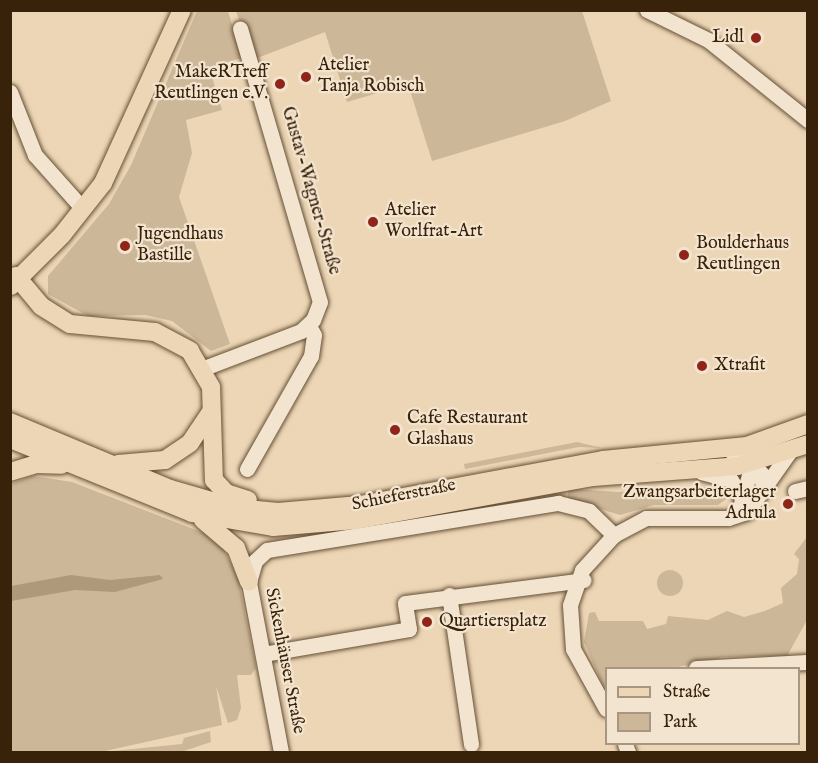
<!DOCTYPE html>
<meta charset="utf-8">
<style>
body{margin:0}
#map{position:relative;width:818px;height:763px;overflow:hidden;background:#ecd6b6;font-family:"IM FELL English",serif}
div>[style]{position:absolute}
.green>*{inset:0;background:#cdb799}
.round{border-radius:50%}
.water>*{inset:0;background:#af997b}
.roads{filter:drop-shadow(0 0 2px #654f34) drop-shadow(0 0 2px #654f34)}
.minor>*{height:15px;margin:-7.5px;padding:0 7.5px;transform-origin:7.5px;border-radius:7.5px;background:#f3e4d0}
.major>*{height:18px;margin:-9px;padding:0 9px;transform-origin:9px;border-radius:9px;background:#ecd6b6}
.dots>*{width:16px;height:16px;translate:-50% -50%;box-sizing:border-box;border:3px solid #f3e4d0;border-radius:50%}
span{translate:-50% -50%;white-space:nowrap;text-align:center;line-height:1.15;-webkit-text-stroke:4.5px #f3e4d0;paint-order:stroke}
.poi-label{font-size:18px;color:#382209}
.right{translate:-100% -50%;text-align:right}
.left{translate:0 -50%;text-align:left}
.street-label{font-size:18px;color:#382209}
.frame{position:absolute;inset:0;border:12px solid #382209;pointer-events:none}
.legend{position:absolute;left:605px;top:667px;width:195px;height:78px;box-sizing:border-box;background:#f3e4d0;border:2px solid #a89680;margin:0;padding:8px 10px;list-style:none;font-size:18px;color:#382209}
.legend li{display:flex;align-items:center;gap:12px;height:30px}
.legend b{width:30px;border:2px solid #a89680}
</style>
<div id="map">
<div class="green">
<div style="clip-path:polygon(197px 11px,228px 11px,242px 58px,209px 67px,222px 110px,186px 120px,192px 153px,179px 197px,230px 344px,211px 351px,172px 321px,145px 315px,88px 316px,48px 294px,48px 276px,109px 204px,131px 165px)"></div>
<div style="clip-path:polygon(236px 11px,582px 11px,611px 101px,565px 121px,432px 161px,408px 84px,347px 102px,325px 32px,252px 60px)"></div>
<div style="clip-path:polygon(577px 442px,602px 448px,579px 447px,465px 469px,464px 464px)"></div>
<div style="clip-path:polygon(33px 476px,72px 482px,206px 534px,221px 545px,238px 578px,256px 668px,251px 675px,237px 675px,241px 708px,237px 720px,228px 723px,216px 686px,222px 725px,101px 752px,11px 752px,11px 484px)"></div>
<div style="clip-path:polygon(723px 486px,729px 497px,718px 505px,654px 505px,620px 515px,568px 499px,568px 490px,576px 489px,618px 492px)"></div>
<div style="clip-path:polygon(807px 537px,807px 620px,787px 656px,723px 657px,674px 668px,606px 668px,606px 692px,584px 642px,589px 613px,595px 612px,599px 621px,643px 621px,647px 629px,666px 624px,668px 616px,708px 620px,727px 611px,744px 617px,765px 611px,783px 603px,781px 588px,797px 574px,799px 559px,794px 554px)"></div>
<div class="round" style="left:657px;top:570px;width:26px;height:26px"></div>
<div style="clip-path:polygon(210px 731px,211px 742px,181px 752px,103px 752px,182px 744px,184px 738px)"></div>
</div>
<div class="water">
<div style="clip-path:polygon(71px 575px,110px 580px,160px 575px,163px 579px,115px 592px,75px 590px,11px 601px,11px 586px)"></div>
</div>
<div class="roads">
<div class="minor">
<div style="left:647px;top:10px;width:68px;rotate:26.2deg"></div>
<div style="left:708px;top:40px;width:128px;rotate:38.7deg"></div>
<div style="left:10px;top:92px;width:68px;rotate:68.4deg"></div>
<div style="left:35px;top:155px;width:72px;rotate:48.4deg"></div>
<div style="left:204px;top:368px;width:104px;rotate:-20.9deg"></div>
<div style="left:301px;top:331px;width:16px;rotate:-43deg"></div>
<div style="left:313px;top:320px;width:19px;rotate:-69deg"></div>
<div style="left:320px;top:302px;width:285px;rotate:-106.3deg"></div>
<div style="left:728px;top:449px;width:41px;rotate:36deg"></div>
<div style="left:761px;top:473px;width:17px;rotate:83deg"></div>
<div style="left:247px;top:469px;width:130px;rotate:-60.5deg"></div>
<div style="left:311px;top:356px;width:21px;rotate:-82deg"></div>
<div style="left:314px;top:335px;width:10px;rotate:-119deg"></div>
<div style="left:701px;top:472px;width:31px;rotate:15deg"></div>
<div style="left:731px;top:480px;width:22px;rotate:58deg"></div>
<div style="left:795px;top:491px;width:13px;rotate:-13deg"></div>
<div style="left:738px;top:514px;width:62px;rotate:-74.2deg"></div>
<div style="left:449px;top:595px;width:151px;rotate:81.6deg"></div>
<div style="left:263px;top:654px;width:148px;rotate:-9.7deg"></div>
<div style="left:409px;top:629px;width:26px;rotate:-99deg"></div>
<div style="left:405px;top:603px;width:180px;rotate:-7.3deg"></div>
<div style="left:696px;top:668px;width:112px;rotate:-3.1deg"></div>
<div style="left:606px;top:709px;width:68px;rotate:-118.8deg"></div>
<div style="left:573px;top:649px;width:44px;rotate:-93.9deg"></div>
<div style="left:570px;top:605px;width:37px;rotate:-71deg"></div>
<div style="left:582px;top:570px;width:47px;rotate:-47.6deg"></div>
<div style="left:614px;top:535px;width:36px;rotate:-28deg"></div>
<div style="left:646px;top:518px;width:82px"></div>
<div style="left:728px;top:518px;width:20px;rotate:-18deg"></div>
<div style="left:747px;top:512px;width:75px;rotate:-54.8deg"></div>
<div style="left:625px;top:744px;width:9px;rotate:69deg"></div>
<div style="left:281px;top:752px;width:173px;rotate:-100.7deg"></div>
<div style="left:249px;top:582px;width:22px;rotate:-74deg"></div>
<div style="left:255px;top:561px;width:16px;rotate:-43deg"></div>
<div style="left:267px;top:550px;width:295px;rotate:-9.2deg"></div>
<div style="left:558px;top:503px;width:32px;rotate:14deg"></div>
<div style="left:589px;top:511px;width:35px;rotate:44deg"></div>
</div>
<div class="major">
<div style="left:16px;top:276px;width:39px;rotate:50deg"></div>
<div style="left:41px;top:306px;width:34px;rotate:32deg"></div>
<div style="left:70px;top:324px;width:85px;rotate:5.4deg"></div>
<div style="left:155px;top:332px;width:40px;rotate:28deg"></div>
<div style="left:190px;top:351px;width:42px;rotate:59.7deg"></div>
<div style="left:211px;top:387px;width:93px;rotate:88.2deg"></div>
<div style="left:214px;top:480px;width:18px;rotate:47deg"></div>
<div style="left:226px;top:493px;width:23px;rotate:18deg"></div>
<div style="left:11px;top:286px;width:72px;rotate:-45deg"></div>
<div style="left:62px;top:235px;width:66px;rotate:-51.7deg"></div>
<div style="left:103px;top:183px;width:190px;rotate:-65.5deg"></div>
<div style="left:10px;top:422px;width:173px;rotate:22.7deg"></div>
<div style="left:170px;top:489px;width:69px;rotate:16.1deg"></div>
<div style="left:236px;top:508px;width:42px;rotate:5.4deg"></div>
<div style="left:278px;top:512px;width:82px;rotate:-4.9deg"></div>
<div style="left:360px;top:505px;width:247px;rotate:-10.5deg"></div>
<div style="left:603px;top:460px;width:145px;rotate:-5.6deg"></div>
<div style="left:747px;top:446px;width:65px;rotate:-19.8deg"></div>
<div style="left:10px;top:439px;width:196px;rotate:22.1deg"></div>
<div style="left:192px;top:513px;width:82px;rotate:9.8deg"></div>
<div style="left:273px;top:527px;width:83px;rotate:-4.8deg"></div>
<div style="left:356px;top:520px;width:241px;rotate:-10.3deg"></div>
<div style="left:593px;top:477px;width:145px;rotate:-4.3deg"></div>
<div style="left:738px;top:466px;width:73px;rotate:-17.4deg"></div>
<div style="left:118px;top:464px;width:47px;rotate:-4.9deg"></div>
<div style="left:165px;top:460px;width:30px;rotate:-34deg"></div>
<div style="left:190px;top:443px;width:37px;rotate:-56deg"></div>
<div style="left:10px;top:472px;width:27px;rotate:-17deg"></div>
<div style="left:36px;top:464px;width:25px;rotate:2deg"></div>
<div style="left:203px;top:520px;width:43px;rotate:40.3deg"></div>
<div style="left:236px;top:548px;width:36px;rotate:69deg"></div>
</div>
</div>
<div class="dots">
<div style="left:756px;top:38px;background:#8f2418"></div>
<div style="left:306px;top:77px;background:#8f2418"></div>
<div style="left:280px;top:84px;background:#8f2418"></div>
<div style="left:373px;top:222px;background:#8f2418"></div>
<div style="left:125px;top:246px;background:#8f2418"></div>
<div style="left:684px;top:255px;background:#8f2418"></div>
<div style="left:702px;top:366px;background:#8f2418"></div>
<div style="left:395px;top:430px;background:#8f2418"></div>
<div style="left:788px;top:504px;background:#8f2418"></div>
<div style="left:427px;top:622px;background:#8f2418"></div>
</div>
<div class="poi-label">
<span class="right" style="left:744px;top:38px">Lidl</span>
<span class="left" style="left:318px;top:77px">Atelier<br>Tanja Robisch</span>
<span class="right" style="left:268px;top:84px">MakeRTreff<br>Reutlingen e.V.</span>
<span class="left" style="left:385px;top:222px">Atelier<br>Worlfrat-Art</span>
<span class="left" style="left:137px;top:246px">Jugendhaus<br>Bastille</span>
<span class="left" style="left:696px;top:255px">Boulderhaus<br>Reutlingen</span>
<span class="left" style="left:714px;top:366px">Xtrafit</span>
<span class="left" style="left:407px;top:430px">Cafe Restaurant<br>Glashaus</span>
<span class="right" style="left:776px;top:504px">Zwangsarbeiterlager<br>Adrula</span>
<span class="left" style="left:439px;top:622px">Quartiersplatz</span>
</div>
<div class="street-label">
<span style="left:310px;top:191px;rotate:74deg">Gustav-Wagner-Straße</span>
<span style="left:404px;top:496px;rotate:-11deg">Schieferstraße</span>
<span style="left:284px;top:661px;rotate:79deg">Sickenhäuser Straße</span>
</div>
<div class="frame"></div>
<ul class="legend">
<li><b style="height:8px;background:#ecd6b6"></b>Straße</li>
<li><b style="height:16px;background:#cdb799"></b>Park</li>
</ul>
</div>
